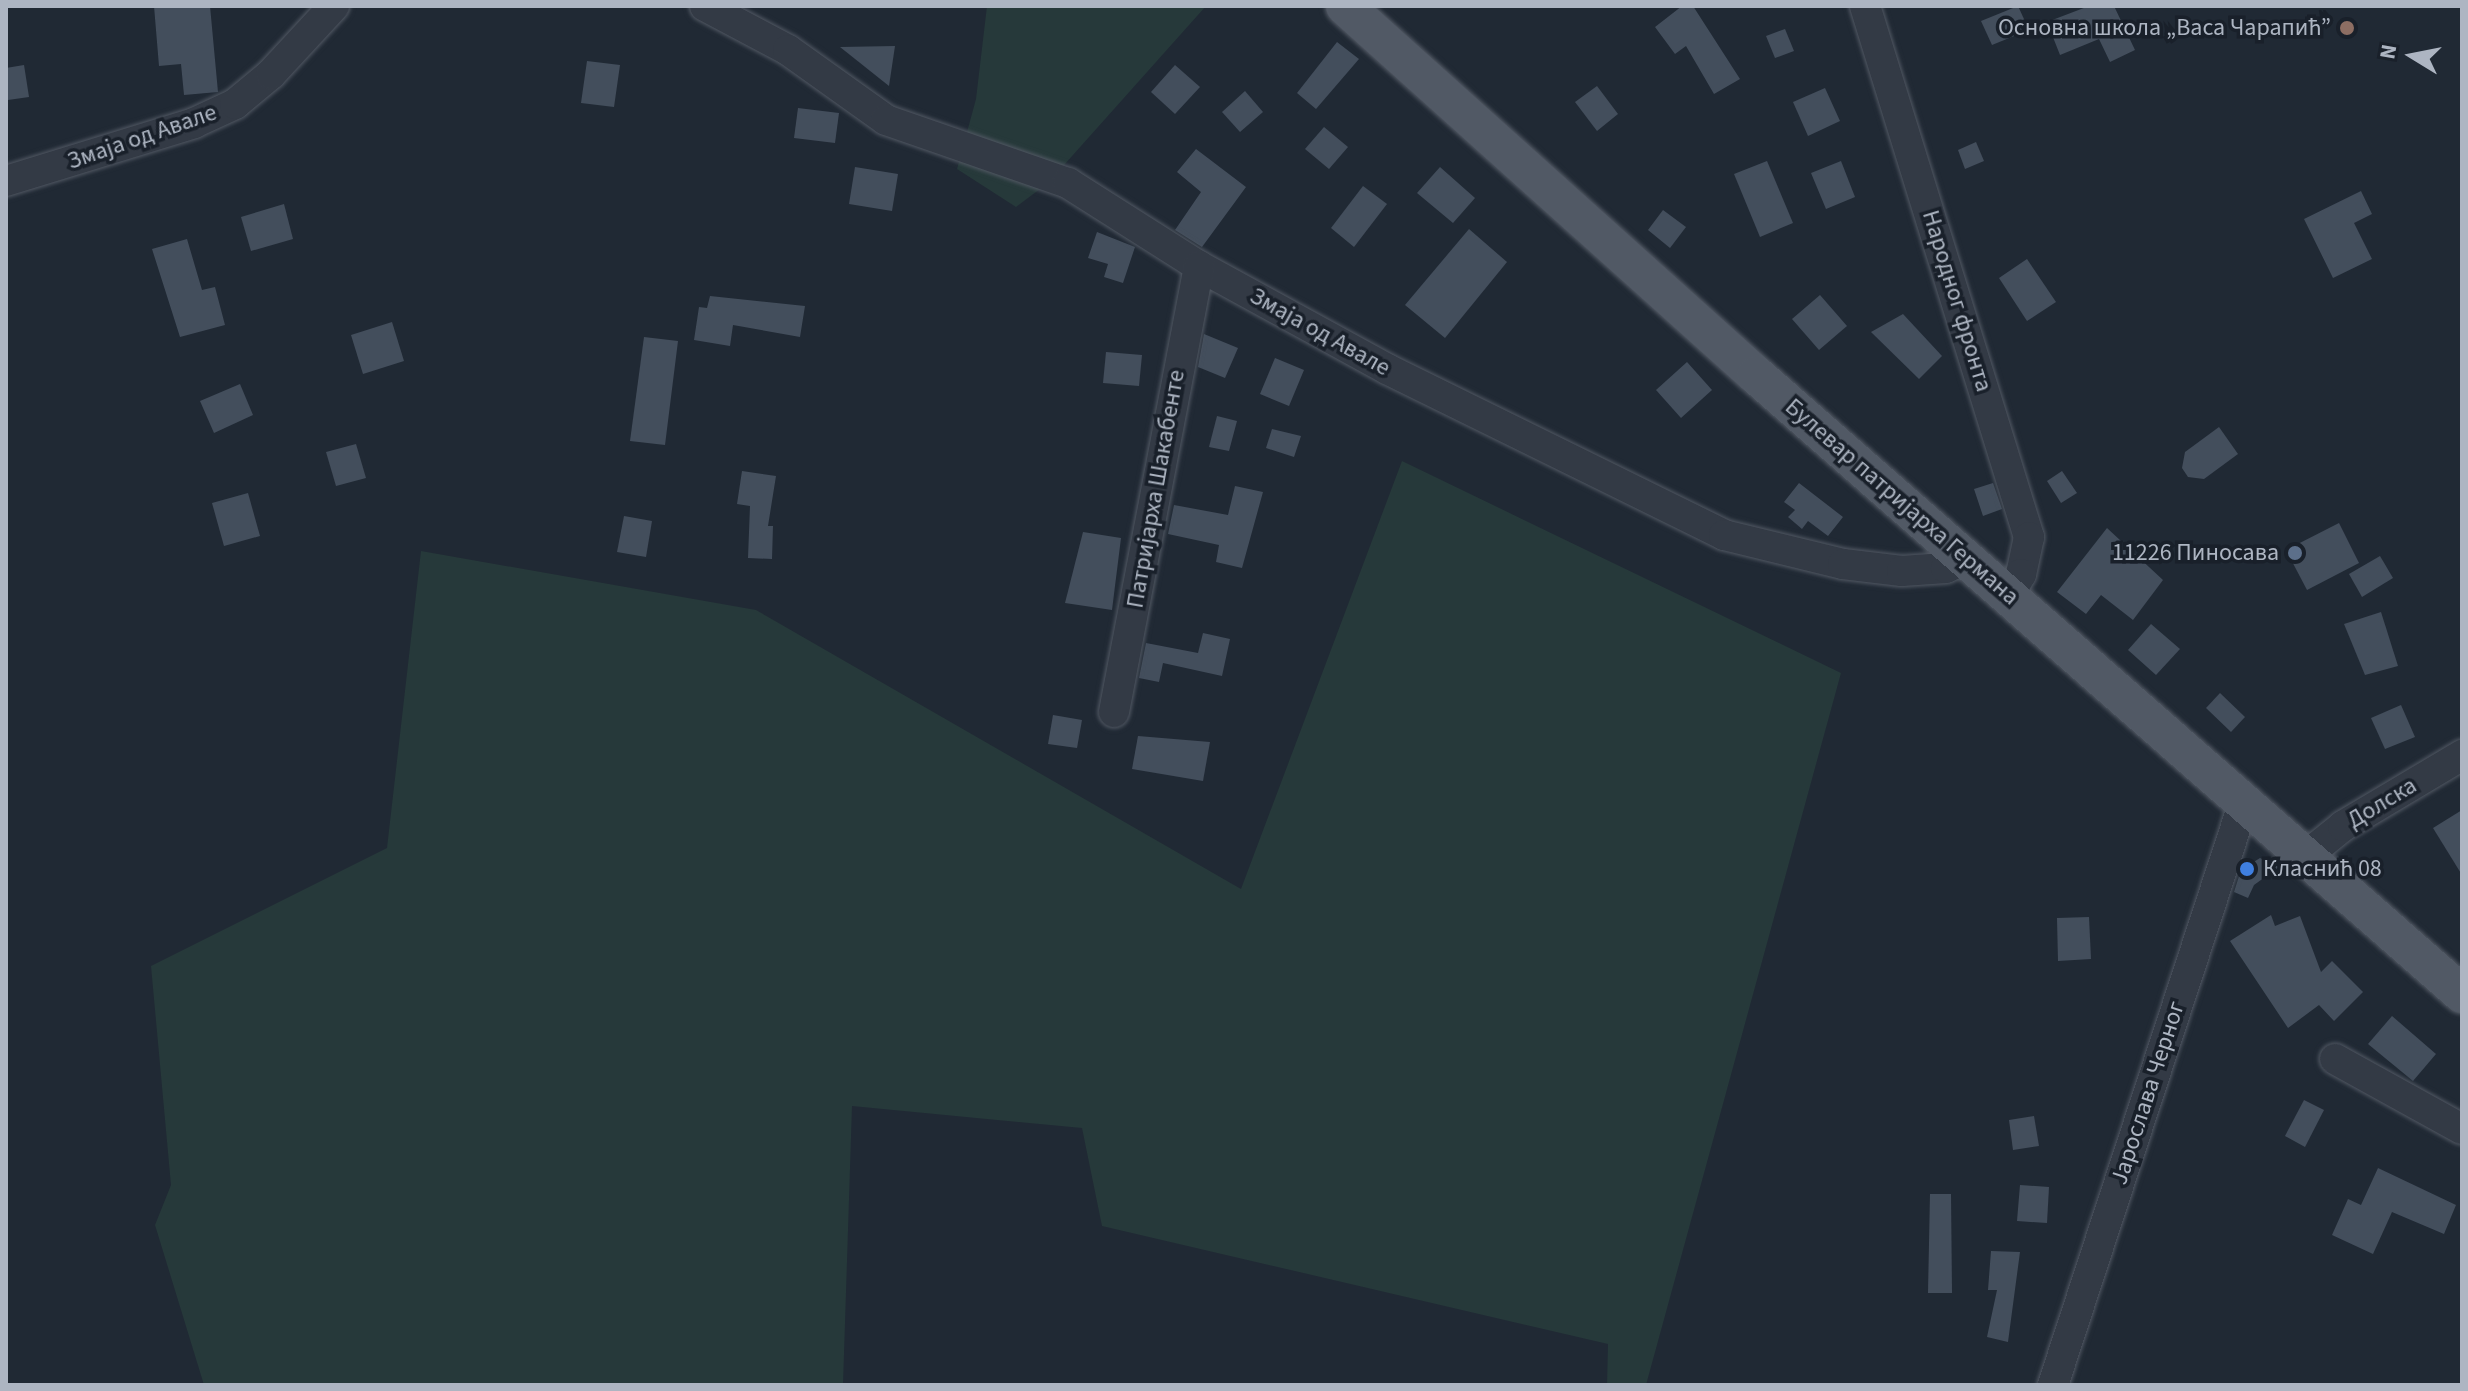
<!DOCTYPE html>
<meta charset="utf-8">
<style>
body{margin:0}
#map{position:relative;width:2468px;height:1391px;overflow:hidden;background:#202934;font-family:"Source Sans 3",sans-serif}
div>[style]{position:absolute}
.green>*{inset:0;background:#26393a}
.building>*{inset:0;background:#434e5c}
.roads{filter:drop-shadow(0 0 2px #515863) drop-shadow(0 0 2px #515863)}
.minor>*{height:30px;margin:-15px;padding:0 15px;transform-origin:15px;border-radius:15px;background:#333a45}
.major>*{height:38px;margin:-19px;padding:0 19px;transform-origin:19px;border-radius:19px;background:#515965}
.dots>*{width:22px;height:22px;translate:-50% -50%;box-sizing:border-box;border:4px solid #19202a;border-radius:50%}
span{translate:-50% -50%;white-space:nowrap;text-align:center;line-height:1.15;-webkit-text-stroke:7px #19202a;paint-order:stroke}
.poi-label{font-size:24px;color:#adb5c2}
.right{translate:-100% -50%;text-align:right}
.left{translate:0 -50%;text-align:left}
.street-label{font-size:24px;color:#adb5c2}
.frame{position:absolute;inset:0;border:8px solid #adb5c2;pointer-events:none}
.north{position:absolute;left:2372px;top:16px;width:80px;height:80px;-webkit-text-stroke:6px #19202a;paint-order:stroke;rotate:280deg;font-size:22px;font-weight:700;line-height:32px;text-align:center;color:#adb5c2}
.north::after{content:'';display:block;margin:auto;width:28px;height:36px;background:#adb5c2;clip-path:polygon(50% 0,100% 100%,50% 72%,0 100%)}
</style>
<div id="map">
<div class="green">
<div style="clip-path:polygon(987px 6px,1206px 6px,1048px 183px,1016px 207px,957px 169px,976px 99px)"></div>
<div style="clip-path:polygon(1402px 461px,1841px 673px,1646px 1385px,1607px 1385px,1608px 1344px,1102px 1226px,1082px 1128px,852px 1106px,843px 1385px,204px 1385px,155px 1225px,171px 1185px,151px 966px,387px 848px,421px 551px,756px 610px,1241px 889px)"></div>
</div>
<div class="building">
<div style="clip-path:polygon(154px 6px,210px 6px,218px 92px,184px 95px,181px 64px,159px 66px)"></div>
<div style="clip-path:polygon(1682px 6px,1693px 6px,1740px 79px,1714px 94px,1686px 46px,1675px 54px,1655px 27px)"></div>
<div style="clip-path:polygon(2018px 6px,2029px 30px,1992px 45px,1981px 21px)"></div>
<div style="clip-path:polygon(2089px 6px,2114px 6px,2135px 50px,2110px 62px,2099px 39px,2060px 55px,2047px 22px)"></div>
<div style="clip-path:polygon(1785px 29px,1794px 51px,1775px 58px,1766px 36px)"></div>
<div style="clip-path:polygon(1337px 42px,1359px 59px,1316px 109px,1297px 93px)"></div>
<div style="clip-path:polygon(895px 46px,889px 86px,840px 47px)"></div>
<div style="clip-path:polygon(587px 61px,620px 65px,614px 107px,581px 103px)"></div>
<div style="clip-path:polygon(24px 65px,29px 97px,8px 100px,6px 68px)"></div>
<div style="clip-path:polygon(1175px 65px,1200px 87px,1175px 114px,1151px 92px)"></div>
<div style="clip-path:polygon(1597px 86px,1618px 114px,1597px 131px,1575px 102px)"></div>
<div style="clip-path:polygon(1825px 88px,1840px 121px,1808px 136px,1793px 102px)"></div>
<div style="clip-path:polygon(1245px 91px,1263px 112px,1240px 132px,1222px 112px)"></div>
<div style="clip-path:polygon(798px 108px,839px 113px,835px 143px,794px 138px)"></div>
<div style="clip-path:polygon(1324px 127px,1348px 147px,1329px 169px,1305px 149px)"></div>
<div style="clip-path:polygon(1976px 142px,1984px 161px,1965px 169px,1958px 150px)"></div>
<div style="clip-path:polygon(1196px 149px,1246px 187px,1202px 247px,1175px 230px,1201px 192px,1177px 172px)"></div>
<div style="clip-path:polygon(1767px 161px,1793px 223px,1760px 237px,1734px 174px)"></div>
<div style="clip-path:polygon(1841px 161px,1855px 197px,1826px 209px,1811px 173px)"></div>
<div style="clip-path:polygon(855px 167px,898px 174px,892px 211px,849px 204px)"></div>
<div style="clip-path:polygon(1440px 167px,1475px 198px,1453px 223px,1417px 193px)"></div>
<div style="clip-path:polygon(1363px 186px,1387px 204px,1354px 247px,1331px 228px)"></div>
<div style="clip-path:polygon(2361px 191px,2372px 214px,2354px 223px,2372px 259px,2333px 278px,2304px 219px)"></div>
<div style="clip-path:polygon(284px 204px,293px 239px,251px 251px,241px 217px)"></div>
<div style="clip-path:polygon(1663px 210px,1686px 227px,1670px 248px,1648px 230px)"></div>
<div style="clip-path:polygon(1469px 229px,1507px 262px,1445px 338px,1405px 305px)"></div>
<div style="clip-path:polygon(1097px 232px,1135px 247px,1123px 283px,1104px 277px,1108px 264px,1088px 258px)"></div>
<div style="clip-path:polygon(187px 239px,202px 290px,215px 287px,225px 325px,180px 337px,152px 249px)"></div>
<div style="clip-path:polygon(2027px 259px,2056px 302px,2027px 321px,1999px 278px)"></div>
<div style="clip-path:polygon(1820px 295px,1847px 326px,1819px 350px,1792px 319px)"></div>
<div style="clip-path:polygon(710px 296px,805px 306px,800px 337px,733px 325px,730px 346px,694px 340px,699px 307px,707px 308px)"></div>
<div style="clip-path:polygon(1903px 314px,1942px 356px,1919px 379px,1871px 332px)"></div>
<div style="clip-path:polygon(392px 322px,404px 361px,363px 374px,351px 335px)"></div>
<div style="clip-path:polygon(1204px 334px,1238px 348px,1225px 378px,1198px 367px)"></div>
<div style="clip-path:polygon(644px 337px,678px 341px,665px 445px,630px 441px)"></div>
<div style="clip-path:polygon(1106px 352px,1142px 355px,1139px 386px,1103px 383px)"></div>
<div style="clip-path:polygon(1275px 358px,1304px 370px,1289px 406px,1260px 394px)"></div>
<div style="clip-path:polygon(1687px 362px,1712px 390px,1681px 418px,1656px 390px)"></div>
<div style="clip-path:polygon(240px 384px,253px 415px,214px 433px,200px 401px)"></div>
<div style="clip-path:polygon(1217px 416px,1237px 421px,1229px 451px,1209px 447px)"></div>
<div style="clip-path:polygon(2219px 427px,2238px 454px,2204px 479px,2188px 477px,2182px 468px,2185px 452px)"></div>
<div style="clip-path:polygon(1272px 429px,1301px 436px,1294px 457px,1266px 448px)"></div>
<div style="clip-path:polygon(356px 444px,366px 478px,336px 486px,326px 452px)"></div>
<div style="clip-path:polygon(742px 471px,776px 476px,768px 526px,773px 526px,772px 559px,748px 558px,750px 506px,737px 504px)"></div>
<div style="clip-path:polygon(2062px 471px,2077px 493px,2061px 503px,2047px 481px)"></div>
<div style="clip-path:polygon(1799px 483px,1843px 517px,1828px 536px,1808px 521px,1802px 529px,1788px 517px,1795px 510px,1784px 502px)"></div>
<div style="clip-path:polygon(1993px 483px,2002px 509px,1983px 516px,1974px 489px)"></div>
<div style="clip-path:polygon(1235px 486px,1263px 492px,1242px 568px,1216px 562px,1219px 545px,1168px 534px,1174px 505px,1228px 515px)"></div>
<div style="clip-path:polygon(248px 493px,260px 536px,224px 546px,212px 503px)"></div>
<div style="clip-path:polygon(624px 516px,652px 521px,646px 557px,617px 552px)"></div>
<div style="clip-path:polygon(2339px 523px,2359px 563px,2307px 590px,2286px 550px)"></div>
<div style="clip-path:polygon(2107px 528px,2163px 580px,2133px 620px,2101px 595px,2086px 614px,2057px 592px)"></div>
<div style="clip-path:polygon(1083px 532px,1121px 538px,1112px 610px,1065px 603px)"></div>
<div style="clip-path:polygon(2380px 556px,2393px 578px,2362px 597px,2349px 574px)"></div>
<div style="clip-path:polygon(2381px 612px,2398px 666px,2365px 675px,2344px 624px)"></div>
<div style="clip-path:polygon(2151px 624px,2180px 649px,2156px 675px,2128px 650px)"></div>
<div style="clip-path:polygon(1203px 633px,1230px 639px,1222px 676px,1163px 663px,1159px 682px,1139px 678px,1146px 643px,1198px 653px)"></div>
<div style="clip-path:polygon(2220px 693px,2245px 717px,2231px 732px,2206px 708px)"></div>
<div style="clip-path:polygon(2401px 705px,2415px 737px,2385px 749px,2371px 718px)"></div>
<div style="clip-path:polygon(1053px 715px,1082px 720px,1077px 748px,1048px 744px)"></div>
<div style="clip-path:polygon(1138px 736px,1210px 742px,1203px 781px,1132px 769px)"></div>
<div style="clip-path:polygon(2462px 810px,2462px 875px,2433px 828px)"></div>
<div style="clip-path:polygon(2260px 858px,2279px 867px,2254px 885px,2248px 898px,2234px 892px,2241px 870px)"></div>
<div style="clip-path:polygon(2271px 915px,2275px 926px,2300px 916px,2321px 972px,2332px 961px,2363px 992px,2334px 1021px,2319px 1005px,2288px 1028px,2230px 941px)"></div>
<div style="clip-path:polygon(2089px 917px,2091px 959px,2058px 961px,2057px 918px)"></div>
<div style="clip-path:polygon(2392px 1016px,2436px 1054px,2413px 1081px,2368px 1044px)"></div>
<div style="clip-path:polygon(2304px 1100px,2324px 1110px,2305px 1147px,2285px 1136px)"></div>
<div style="clip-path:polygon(2034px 1116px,2039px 1146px,2013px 1150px,2009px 1120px)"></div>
<div style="clip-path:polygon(2378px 1168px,2456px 1205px,2444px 1234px,2392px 1212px,2373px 1254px,2332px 1235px,2348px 1199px,2361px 1205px)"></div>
<div style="clip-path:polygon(2020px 1185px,2049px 1187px,2047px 1223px,2017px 1221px)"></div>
<div style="clip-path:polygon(1930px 1194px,1951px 1194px,1952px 1293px,1928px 1293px)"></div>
<div style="clip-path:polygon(1991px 1251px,2020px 1252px,2008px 1342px,1987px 1337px,1997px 1290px,1988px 1290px)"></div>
</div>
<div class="roads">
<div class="minor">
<div style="left:705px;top:6px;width:94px;rotate:27.9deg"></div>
<div style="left:788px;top:50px;width:120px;rotate:35.5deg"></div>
<div style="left:886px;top:120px;width:193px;rotate:19.1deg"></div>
<div style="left:1068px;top:183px;width:155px;rotate:32.4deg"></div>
<div style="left:1199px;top:266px;width:214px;rotate:28.7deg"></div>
<div style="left:1387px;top:369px;width:376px;rotate:26.2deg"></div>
<div style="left:1724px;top:535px;width:122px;rotate:13.7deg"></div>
<div style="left:1843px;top:564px;width:59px;rotate:6.8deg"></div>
<div style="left:1902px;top:571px;width:44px;rotate:-3.9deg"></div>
<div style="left:1946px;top:568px;width:23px;rotate:-25deg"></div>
<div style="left:1865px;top:6px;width:556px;rotate:72.84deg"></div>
<div style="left:2029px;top:537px;width:38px;rotate:102deg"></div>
<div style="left:2021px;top:574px;width:24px;rotate:120deg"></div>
<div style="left:6px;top:181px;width:197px;rotate:-17.1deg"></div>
<div style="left:194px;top:123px;width:45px;rotate:-24.9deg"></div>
<div style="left:235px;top:104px;width:47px;rotate:-39.8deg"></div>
<div style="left:271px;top:74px;width:93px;rotate:-47.2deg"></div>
<div style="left:1114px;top:712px;width:454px;rotate:-79.2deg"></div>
<div style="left:2306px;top:856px;width:48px;rotate:-39deg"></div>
<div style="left:2343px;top:826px;width:139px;rotate:-30.8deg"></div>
<div style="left:2335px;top:1059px;width:145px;rotate:28.9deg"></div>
<div style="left:2053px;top:1385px;width:613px;rotate:-71.86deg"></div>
</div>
<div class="major">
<div style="left:1345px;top:6px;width:552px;rotate:41.92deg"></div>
<div style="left:1756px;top:375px;width:939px;rotate:41.24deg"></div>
</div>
</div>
<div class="dots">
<div style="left:2347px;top:28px;background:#8d6e63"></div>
<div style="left:2295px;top:553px;background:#5c6f8a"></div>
<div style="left:2247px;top:869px;background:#3f7fe0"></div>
</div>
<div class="poi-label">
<span class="right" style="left:2331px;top:28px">Основна школа „Васа Чарапић”</span>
<span class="right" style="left:2279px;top:553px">11226 Пиносава</span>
<span class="left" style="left:2263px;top:869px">Класнић 08</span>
</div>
<div class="street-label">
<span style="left:142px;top:137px;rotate:-19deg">Змаја од Авале</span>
<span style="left:1957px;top:301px;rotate:73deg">Народног фронта</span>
<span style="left:1320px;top:332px;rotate:29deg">Змаја од Авале</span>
<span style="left:1156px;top:489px;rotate:-80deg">Патријарха Шакабенте</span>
<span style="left:1902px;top:502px;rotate:41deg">Булевар патријарха Германа</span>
<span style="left:2382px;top:803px;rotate:-31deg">Долска</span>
<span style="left:2148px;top:1093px;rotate:-72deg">Јарослава Черног</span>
</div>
<div class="frame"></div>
<div class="north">N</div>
</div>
